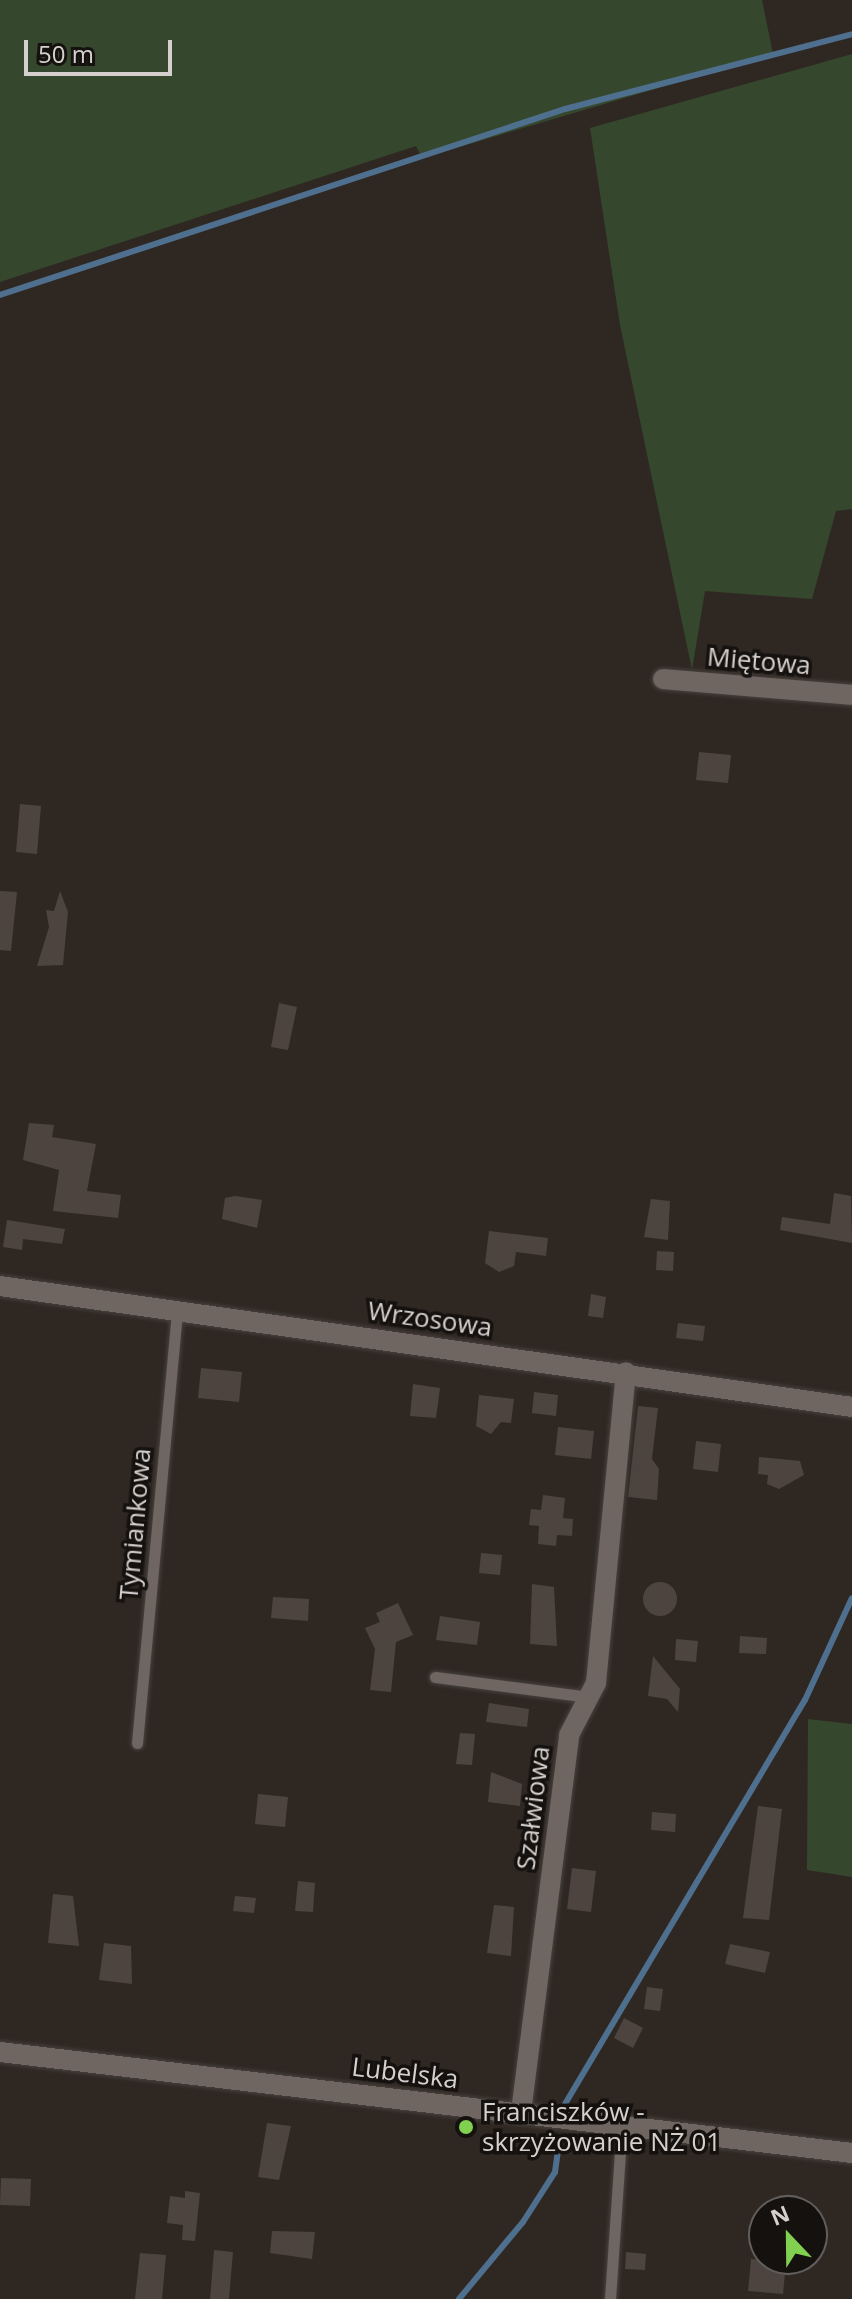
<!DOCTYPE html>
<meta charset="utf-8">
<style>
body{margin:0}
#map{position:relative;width:852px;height:2299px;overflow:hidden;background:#2f2722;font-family:"Open Sans",sans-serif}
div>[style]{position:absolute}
.green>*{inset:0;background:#35482d}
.stream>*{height:6px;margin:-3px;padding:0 3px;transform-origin:3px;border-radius:3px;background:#4f6f8e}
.building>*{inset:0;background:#4d443f}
.round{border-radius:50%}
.roads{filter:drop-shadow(0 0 2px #48423e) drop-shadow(0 0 2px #48423e)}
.lane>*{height:11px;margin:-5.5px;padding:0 5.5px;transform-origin:5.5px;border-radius:5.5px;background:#6f6661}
.street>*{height:20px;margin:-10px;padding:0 10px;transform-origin:10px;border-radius:10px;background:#6f6661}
.secondary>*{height:20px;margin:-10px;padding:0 10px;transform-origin:10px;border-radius:10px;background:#6f6661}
.dots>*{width:22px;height:22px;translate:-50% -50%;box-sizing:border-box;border:4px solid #14110f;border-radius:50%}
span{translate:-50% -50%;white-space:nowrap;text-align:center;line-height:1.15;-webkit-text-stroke:7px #14110f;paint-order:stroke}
.street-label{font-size:26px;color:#d5d0cd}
.poi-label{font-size:26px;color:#d5d0cd}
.left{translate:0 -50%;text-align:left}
.north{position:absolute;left:748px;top:2195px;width:80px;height:80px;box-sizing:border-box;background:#14110f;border:2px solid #615d5b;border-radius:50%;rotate:338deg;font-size:22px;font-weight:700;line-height:32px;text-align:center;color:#d5d0cd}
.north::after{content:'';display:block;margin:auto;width:28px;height:36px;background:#81d050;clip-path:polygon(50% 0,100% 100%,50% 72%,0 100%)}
.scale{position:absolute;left:24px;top:40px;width:148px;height:36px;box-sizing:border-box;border:4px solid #d5d0cd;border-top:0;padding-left:10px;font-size:24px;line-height:28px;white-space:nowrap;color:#d5d0cd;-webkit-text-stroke:6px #14110f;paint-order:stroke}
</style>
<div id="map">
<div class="green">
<div style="clip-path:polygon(0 0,762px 0,773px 54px,422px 158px,416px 146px,0 282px)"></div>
<div style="clip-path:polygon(852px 54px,852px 509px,836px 511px,812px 599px,705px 591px,692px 670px,620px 325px,590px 128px)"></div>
<div style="clip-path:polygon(808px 1719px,852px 1724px,852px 1877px,807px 1870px)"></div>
</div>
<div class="stream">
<div style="left:0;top:295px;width:595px;rotate:-18.22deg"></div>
<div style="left:565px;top:109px;width:297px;rotate:-14.6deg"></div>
<div style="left:565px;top:2104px;width:470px;rotate:-59.3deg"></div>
<div style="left:805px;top:1700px;width:112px;rotate:-65.3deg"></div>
<div style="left:459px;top:2299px;width:100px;rotate:-50.3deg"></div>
<div style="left:523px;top:2222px;width:59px;rotate:-57.4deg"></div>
<div style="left:555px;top:2172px;width:30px;rotate:-82deg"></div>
</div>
<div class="building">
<div style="clip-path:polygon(699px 752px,731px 755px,728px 783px,696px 780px)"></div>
<div style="clip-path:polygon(20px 804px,41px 806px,37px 854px,16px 852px)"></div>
<div style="clip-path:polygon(0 891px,17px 892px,11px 951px,0 950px)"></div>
<div style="clip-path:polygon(60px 891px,68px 912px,63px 965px,37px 966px,49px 927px,46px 910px,54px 911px)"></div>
<div style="clip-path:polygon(279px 1003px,297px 1007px,288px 1050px,271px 1047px)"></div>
<div style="clip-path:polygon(29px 1123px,54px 1125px,52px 1137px,96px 1144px,87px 1191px,121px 1195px,118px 1218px,53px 1211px,59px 1170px,23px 1160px)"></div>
<div style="clip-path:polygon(834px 1193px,851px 1196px,852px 1243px,780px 1230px,782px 1217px,830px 1224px)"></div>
<div style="clip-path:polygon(235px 1196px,262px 1200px,257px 1228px,222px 1219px,225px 1198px)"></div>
<div style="clip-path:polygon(651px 1199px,670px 1201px,668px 1240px,644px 1237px)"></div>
<div style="clip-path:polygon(7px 1220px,65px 1229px,62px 1244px,23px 1239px,22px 1250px,3px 1247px)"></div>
<div style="clip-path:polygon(489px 1231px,548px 1238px,546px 1256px,516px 1252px,514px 1266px,499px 1272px,485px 1263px)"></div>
<div style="clip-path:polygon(657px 1251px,674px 1252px,673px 1271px,656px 1270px)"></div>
<div style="clip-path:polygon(591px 1294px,606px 1297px,603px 1318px,588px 1316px)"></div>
<div style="clip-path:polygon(678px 1323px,705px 1326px,703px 1341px,676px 1338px)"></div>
<div style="clip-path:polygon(201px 1368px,242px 1372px,239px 1402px,198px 1398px)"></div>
<div style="clip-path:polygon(413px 1384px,440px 1388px,436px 1418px,410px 1416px)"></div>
<div style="clip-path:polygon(534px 1392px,558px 1395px,556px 1416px,532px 1413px)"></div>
<div style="clip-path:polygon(479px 1395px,514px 1399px,511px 1423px,501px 1422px,491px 1434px,476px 1426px)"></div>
<div style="clip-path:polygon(638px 1406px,658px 1408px,652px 1459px,659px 1469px,657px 1500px,628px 1497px)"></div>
<div style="clip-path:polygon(558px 1427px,594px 1431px,591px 1459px,555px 1455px)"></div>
<div style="clip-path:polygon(696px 1441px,721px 1444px,718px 1472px,693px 1469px)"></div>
<div style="clip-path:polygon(759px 1457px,800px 1461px,804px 1475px,779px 1489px,767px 1484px,768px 1475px,758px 1474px)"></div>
<div style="clip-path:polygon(543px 1495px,565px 1498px,563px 1518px,573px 1519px,572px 1536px,557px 1535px,556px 1546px,538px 1544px,539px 1526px,529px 1525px,531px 1509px,541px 1510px)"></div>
<div style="clip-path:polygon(481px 1553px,502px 1555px,500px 1575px,479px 1573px)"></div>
<div class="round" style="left:643px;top:1582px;width:34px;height:34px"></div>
<div style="clip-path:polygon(532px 1584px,554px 1587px,557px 1646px,530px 1644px)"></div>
<div style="clip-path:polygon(273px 1597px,309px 1599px,308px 1621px,271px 1618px)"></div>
<div style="clip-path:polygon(398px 1603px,413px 1635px,396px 1642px,391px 1692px,370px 1690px,375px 1649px,365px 1628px,380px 1622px,376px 1613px)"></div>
<div style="clip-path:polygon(440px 1616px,480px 1622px,477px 1645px,436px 1640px)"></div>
<div style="clip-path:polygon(740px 1636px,767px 1638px,766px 1654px,739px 1653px)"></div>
<div style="clip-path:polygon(676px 1639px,698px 1641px,696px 1662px,675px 1660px)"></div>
<div style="clip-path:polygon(653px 1656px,680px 1689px,678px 1712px,667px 1699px,648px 1696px)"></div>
<div style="clip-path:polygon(489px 1703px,529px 1709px,527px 1727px,486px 1722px)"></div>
<div style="clip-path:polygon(460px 1733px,475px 1734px,472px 1765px,456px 1764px)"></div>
<div style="clip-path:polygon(491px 1772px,522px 1784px,520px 1806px,488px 1802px)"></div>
<div style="clip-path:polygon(258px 1794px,288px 1797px,285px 1827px,255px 1824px)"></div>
<div style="clip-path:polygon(758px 1806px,782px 1809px,769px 1920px,743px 1918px)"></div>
<div style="clip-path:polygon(652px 1812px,676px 1814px,675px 1832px,651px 1830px)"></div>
<div style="clip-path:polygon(572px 1868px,596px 1871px,591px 1912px,567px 1909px)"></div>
<div style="clip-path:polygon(298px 1881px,315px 1883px,313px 1912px,295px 1911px)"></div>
<div style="clip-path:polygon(53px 1894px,73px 1896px,79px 1946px,48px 1943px)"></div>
<div style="clip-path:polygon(235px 1896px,256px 1898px,254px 1913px,233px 1911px)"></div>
<div style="clip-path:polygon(494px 1905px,514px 1907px,511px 1956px,487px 1953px)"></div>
<div style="clip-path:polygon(104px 1943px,131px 1946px,132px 1984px,99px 1980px)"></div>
<div style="clip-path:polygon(730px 1944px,770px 1952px,765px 1973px,725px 1964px)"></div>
<div style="clip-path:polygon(647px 1987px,663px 1989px,660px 2011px,644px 2009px)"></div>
<div style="clip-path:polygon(624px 2018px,643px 2028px,633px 2048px,614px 2038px)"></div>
<div style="clip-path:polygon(267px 2123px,291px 2126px,279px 2180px,258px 2177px)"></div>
<div style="clip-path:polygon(1px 2178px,31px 2179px,30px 2206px,0 2205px)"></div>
<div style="clip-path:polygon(185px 2191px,200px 2193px,195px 2241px,182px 2240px,183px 2225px,167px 2223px,170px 2196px,185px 2198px)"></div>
<div style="clip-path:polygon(272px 2231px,315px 2232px,312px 2259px,270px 2253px)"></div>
<div style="clip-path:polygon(214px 2250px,233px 2252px,229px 2299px,210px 2299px)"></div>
<div style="clip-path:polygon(626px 2252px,646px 2254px,645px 2270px,625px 2269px)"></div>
<div style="clip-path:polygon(140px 2253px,166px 2255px,162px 2299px,135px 2299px)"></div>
<div style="clip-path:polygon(751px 2259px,786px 2262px,783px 2294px,748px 2291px)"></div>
</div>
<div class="roads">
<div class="lane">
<div style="left:435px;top:1677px;width:154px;rotate:7.4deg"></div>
<div style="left:137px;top:1743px;width:435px;rotate:-84.7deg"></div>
<div style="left:610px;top:2299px;width:174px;rotate:-86.1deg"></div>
</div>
<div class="street">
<div style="left:663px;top:679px;width:190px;rotate:4.8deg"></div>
<div style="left:0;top:1286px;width:861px;rotate:8.08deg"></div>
<div style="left:521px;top:2112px;width:380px;rotate:-82.7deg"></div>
<div style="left:569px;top:1735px;width:59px;rotate:-62.6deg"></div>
<div style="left:596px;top:1683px;width:312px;rotate:-84.5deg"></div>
</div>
<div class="secondary">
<div style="left:0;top:2052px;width:858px;rotate:6.76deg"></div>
</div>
</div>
<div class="dots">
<div style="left:466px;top:2127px;background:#81d050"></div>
</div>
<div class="street-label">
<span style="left:759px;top:661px;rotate:5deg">Miętowa</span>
<span style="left:430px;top:1319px;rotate:8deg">Wrzosowa</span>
<span style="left:135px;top:1524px;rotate:-85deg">Tymiankowa</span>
<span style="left:533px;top:1808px;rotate:-83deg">Szałwiowa</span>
<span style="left:405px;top:2073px;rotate:7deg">Lubelska</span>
</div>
<div class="poi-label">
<span class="left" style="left:482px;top:2127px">Franciszków -<br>skrzyżowanie NŻ 01</span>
</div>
<div class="north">N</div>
<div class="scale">50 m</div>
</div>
